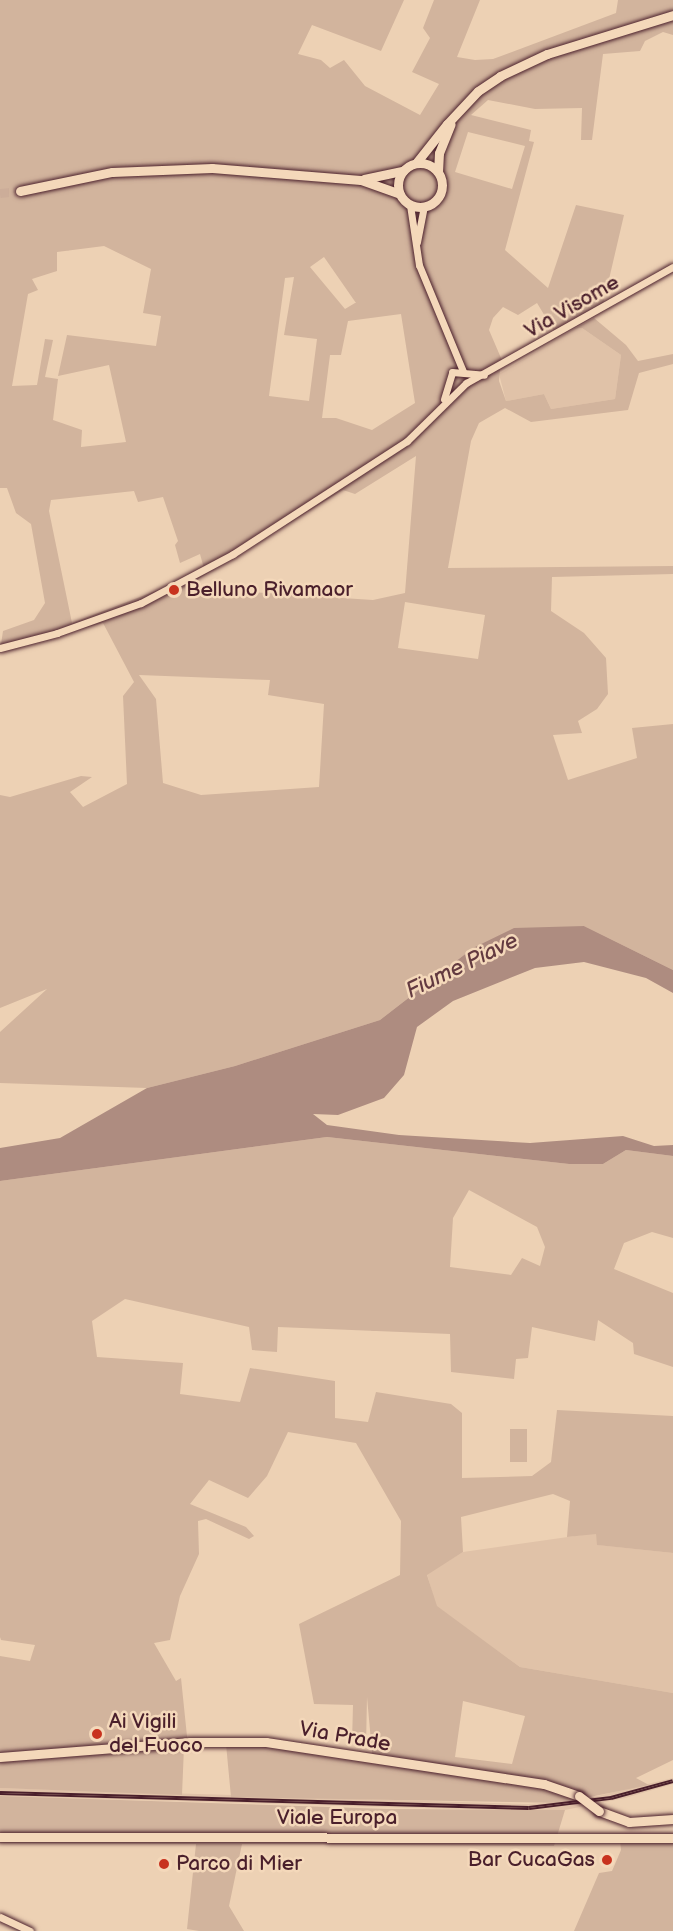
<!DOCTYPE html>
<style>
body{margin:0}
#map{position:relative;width:673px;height:1931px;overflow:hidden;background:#edd1b4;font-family:"Balsamiq Sans",sans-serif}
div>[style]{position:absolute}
.built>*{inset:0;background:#e0c2a8}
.green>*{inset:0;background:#d2b49d}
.water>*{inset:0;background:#ae8c80}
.major-tunnel>*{height:9px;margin-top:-4.5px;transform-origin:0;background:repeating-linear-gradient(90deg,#ccad99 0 9px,transparent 0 13.5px)}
.roads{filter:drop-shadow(0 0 2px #4a1f2b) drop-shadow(0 0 2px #4a1f2b)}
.minor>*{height:7px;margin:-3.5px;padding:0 3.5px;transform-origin:3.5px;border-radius:3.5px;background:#f4d8ba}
.major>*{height:9px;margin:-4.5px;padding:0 4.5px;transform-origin:4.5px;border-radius:4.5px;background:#f4d8ba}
.major>.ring{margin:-4.5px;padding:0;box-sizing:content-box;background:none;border:9px solid #f4d8ba;border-radius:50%}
.rail>*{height:4px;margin-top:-2px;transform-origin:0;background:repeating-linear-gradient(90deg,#f4d8ba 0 4.5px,#4a1f2b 0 9px);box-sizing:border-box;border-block:2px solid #4a1f2b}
.bridges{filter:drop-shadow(0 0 2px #4a1f2b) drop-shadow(0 0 2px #4a1f2b)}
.major-bridge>*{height:9px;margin:-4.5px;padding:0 4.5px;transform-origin:4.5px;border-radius:4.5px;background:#f4d8ba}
.dots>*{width:16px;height:16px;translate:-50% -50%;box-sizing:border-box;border:3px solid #f4d8ba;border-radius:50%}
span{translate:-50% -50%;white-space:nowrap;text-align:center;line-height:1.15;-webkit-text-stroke:5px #f4d8ba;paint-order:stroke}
.street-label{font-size:21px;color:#4a1f2b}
.poi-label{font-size:21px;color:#4a1f2b}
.left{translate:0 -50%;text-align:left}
.right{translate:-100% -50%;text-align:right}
.water-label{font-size:22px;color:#633a40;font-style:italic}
</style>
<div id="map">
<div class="built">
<div style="clip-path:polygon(582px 328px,621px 355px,615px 399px,551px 409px,544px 394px,506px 401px,499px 374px,574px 329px)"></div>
<div style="clip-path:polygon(596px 1533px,598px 1545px,673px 1553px,673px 1693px,520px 1667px,436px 1606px,427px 1574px,463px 1552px)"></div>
<div style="clip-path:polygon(673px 1778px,673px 1784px,625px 1798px,565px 1810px,530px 1811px,0 1796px,0 1788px,528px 1804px,576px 1801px)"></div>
</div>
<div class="green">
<div style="clip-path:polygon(evenodd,0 0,404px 0,381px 51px,312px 25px,298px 54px,321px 60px,330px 68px,344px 60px,365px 86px,420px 115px,439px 84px,412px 72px,430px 38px,423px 28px,434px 0,480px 0,457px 57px,475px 60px,493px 59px,616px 13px,618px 0,673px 0,673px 35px,663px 32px,645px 41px,640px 51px,603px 54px,592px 140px,581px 140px,582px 108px,535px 109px,488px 100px,471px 115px,531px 130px,529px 141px,534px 142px,505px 250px,548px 288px,576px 205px,624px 215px,603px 305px,554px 331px,537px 303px,518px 315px,503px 307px,493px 318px,489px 330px,501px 358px,499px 381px,506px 401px,544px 394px,551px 409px,615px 399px,621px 355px,582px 328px,574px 329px,594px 318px,626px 345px,638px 361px,673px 354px,673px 364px,639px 373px,628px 410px,531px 422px,505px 408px,479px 423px,471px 441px,448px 568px,673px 566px,673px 574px,552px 577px,551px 611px,584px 633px,606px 658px,608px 694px,597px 709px,578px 721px,582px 733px,553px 735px,568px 780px,637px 758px,632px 728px,673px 724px,673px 970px,584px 926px,473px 948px,380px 1020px,235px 1066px,147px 1088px,0 1083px,0 1032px,47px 989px,0 1008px,0 795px,10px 797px,81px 776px,92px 777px,70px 792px,83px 807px,127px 784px,123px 696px,134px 682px,103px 623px,0 651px,3px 631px,34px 620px,45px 603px,31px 524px,16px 513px,7px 488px,0 488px,0 0,468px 132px,525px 146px,512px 189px,455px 172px,468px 132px,0 0,104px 246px,151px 269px,143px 313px,161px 316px,156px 346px,67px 335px,58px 376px,109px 365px,126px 442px,81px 447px,82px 430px,53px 420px,58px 379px,45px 377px,53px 340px,45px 339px,37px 385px,12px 386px,28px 294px,38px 290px,32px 279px,57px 271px,57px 252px,104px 246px,0 0,324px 257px,356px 303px,355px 303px,345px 309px,310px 267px,324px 257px,0 0,294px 277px,284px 335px,317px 339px,309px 401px,269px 396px,285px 278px,294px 277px,0 0,401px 314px,415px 403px,372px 430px,336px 418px,322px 418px,330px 355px,341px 355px,348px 321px,401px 314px,0 0,416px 456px,405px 593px,373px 600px,203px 589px,195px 581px,343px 490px,355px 494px,416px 456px,0 0,134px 491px,138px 502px,163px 497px,178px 541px,175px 545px,180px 563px,200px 554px,205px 572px,72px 623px,49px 511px,51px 500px,134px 491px,0 0,405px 602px,485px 615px,478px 659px,398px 648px,405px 602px,0 0,139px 675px,270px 680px,268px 695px,324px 704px,319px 787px,201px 795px,163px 783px,156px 699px,139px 675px)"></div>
<div style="clip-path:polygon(evenodd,327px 1137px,569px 1164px,603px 1164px,626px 1150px,673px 1156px,673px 1238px,652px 1232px,624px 1243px,614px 1269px,673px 1293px,673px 1367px,634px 1354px,633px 1343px,598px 1320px,595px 1341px,532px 1327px,528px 1358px,516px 1359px,514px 1379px,451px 1372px,450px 1334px,278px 1327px,277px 1352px,252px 1350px,249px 1327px,125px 1299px,92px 1321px,97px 1357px,183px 1363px,180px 1394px,240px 1402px,250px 1368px,335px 1381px,335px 1418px,368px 1422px,376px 1392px,451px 1404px,462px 1413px,462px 1478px,532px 1476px,551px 1462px,557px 1410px,673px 1416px,673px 1553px,597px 1545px,596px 1534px,567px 1537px,570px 1501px,553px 1494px,461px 1517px,463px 1552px,427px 1575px,437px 1606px,520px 1667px,673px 1693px,673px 1760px,636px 1778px,649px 1785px,560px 1803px,231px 1797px,226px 1744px,275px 1747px,373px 1763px,367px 1697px,366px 1746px,356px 1746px,352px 1742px,353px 1705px,314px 1704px,299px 1624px,400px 1575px,401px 1521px,356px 1443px,288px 1432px,267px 1476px,248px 1498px,209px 1480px,190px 1504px,246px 1527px,254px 1536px,249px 1539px,206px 1519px,198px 1521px,199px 1554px,180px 1596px,170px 1640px,154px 1643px,176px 1681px,181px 1678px,188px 1746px,184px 1747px,182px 1795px,0 1788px,0 1656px,30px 1661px,35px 1645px,1px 1640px,0 1637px,0 1181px,327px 1137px,469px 1190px,537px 1227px,545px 1247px,540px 1266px,522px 1258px,511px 1275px,450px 1267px,453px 1218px,469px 1190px,327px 1137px,463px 1701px,525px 1716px,512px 1764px,455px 1757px,463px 1701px)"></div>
<div style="clip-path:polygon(510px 1429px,527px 1429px,527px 1462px,510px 1462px)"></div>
<div style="clip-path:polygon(0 1796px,387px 1809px,565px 1810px,554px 1846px,242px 1844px,229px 1906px,244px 1931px,199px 1931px,187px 1929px,196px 1844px,0 1843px)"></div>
<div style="clip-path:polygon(620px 1840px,673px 1841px,673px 1931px,574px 1931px,599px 1873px,612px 1871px,621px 1850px)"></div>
</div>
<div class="water">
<div style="clip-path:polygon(584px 926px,673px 970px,673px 993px,646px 978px,584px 962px,535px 968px,453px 1001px,417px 1027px,404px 1075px,384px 1098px,338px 1115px,313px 1114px,327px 1125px,399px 1135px,530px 1143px,623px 1136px,654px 1146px,673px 1145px,673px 1156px,626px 1150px,603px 1164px,569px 1164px,327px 1137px,0 1181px,0 1148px,60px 1138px,147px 1088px,235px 1066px,380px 1020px,473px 948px,514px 928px)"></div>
</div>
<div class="major-tunnel">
<div style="left:0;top:193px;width:20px;rotate:-6deg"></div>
</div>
<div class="roads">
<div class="minor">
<div style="left:410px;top:205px;width:61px;rotate:81.5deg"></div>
<div style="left:419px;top:265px;width:115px;rotate:67.5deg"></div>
<div style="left:417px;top:242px;width:36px;rotate:-79deg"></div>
<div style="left:444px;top:399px;width:28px;rotate:-73deg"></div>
<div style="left:452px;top:372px;width:32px;rotate:5deg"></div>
<div style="left:0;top:648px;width:59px;rotate:-14.7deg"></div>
<div style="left:57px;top:633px;width:89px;rotate:-19.7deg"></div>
<div style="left:141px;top:603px;width:104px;rotate:-28deg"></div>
<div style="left:233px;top:554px;width:207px;rotate:-33deg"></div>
<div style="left:407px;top:441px;width:83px;rotate:-44.5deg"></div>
<div style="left:466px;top:383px;width:237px;rotate:-29.3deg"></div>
<div style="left:0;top:1917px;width:33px;rotate:25deg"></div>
</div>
<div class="major">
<div class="ring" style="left:398px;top:163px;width:35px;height:35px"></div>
<div style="left:416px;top:163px;width:50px;rotate:-51.5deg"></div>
<div style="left:447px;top:124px;width:45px;rotate:-46.8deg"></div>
<div style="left:478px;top:91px;width:27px;rotate:-34deg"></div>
<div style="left:500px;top:76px;width:52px;rotate:-25.1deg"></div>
<div style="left:547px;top:54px;width:132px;rotate:-17.2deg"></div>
<div style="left:438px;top:172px;width:19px;rotate:-87deg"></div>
<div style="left:439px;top:153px;width:31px;rotate:-68deg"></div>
<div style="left:364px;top:179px;width:40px;rotate:-12deg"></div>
<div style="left:20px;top:191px;width:94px;rotate:-11.7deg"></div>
<div style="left:112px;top:172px;width:100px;rotate:-2.3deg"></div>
<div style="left:212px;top:168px;width:149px;rotate:4.6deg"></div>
<div style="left:361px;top:180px;width:41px;rotate:19.7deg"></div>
<div style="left:0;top:1757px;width:191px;rotate:-4.5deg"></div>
<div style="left:190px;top:1742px;width:76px"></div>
<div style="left:266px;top:1742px;width:281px;rotate:8.6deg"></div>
<div style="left:544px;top:1784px;width:37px;rotate:19deg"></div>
<div style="left:599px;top:1811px;width:32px;rotate:20deg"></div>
<div style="left:629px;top:1822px;width:44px;rotate:-3.9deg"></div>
<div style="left:0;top:1837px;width:673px;rotate:0.09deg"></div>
</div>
</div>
<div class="rail">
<div style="left:0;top:1793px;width:529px;rotate:1.62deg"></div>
<div style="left:529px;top:1808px;width:83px;rotate:-7deg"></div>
<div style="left:611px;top:1798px;width:64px;rotate:-15.3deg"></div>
</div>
<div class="bridges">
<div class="major-bridge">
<div style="left:579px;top:1796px;width:25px;rotate:37deg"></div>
</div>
</div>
<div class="dots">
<div style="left:174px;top:590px;background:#c8321e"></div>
<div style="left:97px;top:1734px;background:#c8321e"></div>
<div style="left:607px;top:1860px;background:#c8321e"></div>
<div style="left:164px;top:1864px;background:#c8321e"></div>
</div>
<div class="street-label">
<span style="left:572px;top:307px;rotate:-30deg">Via Visome</span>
<span style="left:345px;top:1737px;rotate:10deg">Via Prade</span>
<span style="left:337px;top:1818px">Viale Europa</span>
</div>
<div class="poi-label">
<span class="left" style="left:186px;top:590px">Belluno Rivamaor</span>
<span class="left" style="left:109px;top:1734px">Ai Vigili<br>del Fuoco</span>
<span class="right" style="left:595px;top:1860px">Bar CucaGas</span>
<span class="left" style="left:176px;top:1864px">Parco di Mier</span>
</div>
<div class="water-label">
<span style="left:462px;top:966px;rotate:-26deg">Fiume Piave</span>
</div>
</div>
